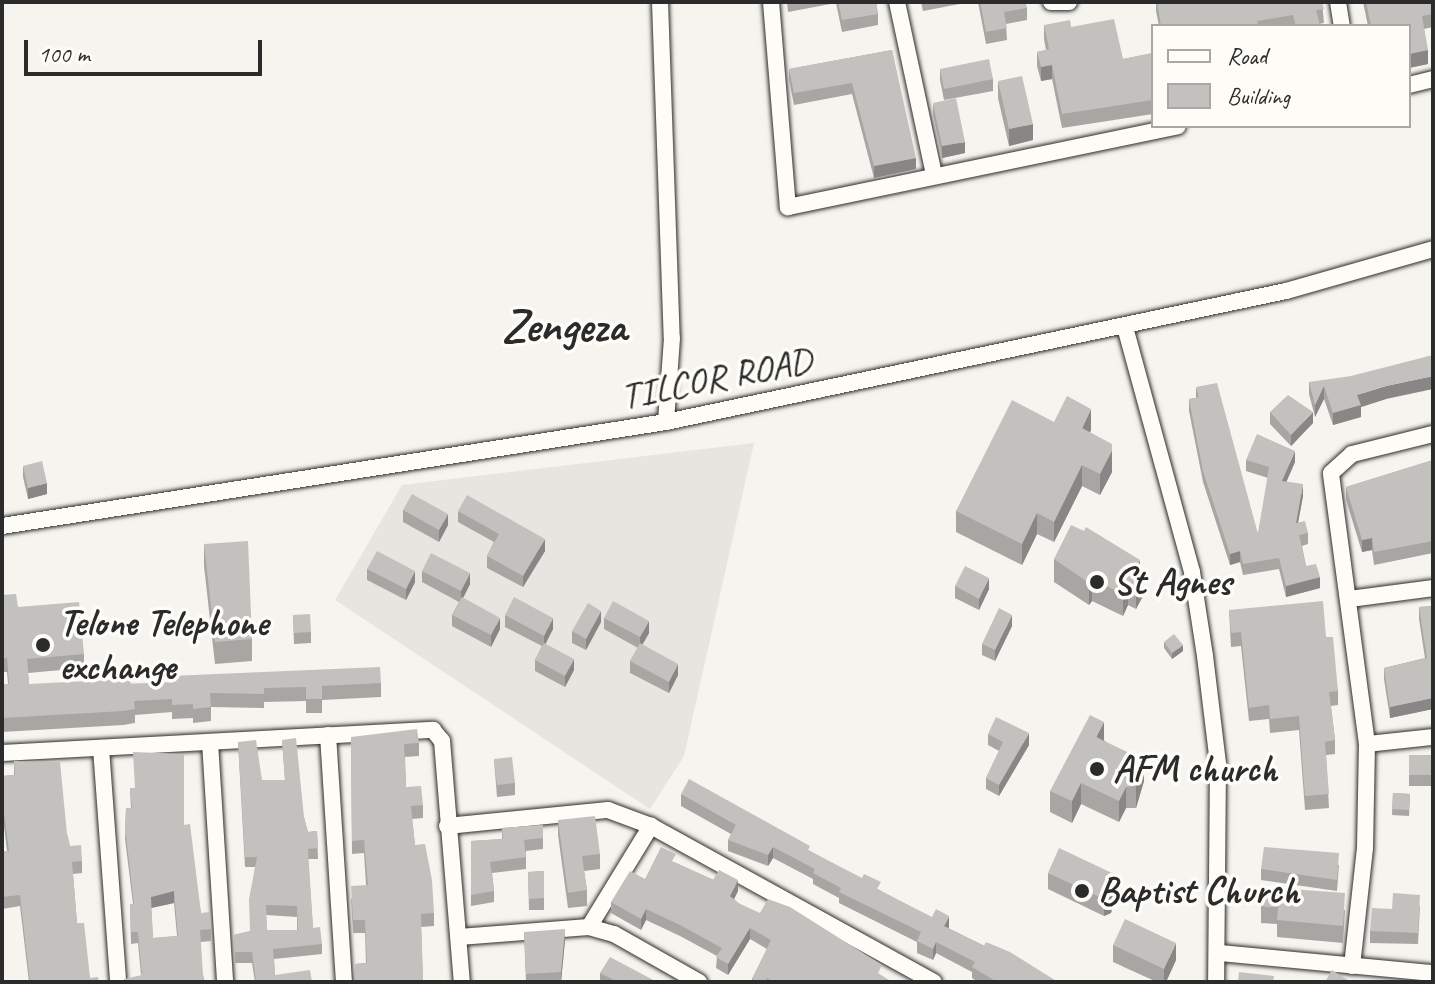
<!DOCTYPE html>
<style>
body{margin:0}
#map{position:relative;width:1435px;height:984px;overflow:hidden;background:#f5f4ef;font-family:Caveat,sans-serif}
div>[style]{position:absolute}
.built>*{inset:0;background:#e6e5e0}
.roads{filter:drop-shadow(0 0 2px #2b2b2b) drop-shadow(0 0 2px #2b2b2b)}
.minor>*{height:16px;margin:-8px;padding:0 8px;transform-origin:8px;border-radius:8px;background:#fdfcf7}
.wall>*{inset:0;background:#a7a6a3}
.shaded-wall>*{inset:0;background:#888785}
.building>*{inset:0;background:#c2c1be}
.dots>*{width:22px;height:22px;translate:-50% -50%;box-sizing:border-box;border:4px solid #fdfcf7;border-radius:50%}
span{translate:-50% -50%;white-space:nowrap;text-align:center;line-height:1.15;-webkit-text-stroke:7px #fdfcf7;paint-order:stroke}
.street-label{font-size:38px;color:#2b2b2b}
.poi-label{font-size:38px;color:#2b2b2b;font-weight:700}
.left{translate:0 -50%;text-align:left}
.district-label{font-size:46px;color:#2b2b2b;font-weight:700}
.frame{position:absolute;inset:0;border:4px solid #2b2b2b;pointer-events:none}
.legend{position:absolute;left:1151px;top:24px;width:260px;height:104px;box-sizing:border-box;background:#fdfcf7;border:2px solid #a9a8a5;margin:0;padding:10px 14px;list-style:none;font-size:24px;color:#2b2b2b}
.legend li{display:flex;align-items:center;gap:16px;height:40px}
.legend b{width:40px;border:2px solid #a9a8a5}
.scale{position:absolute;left:24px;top:40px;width:238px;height:36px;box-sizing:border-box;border:4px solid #2b2b2b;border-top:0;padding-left:10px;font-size:24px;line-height:28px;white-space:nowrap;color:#2b2b2b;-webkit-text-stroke:6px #fdfcf7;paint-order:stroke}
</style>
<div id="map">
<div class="built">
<div style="clip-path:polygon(754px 443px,684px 756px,650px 809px,335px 600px,402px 485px)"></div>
</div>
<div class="roads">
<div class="minor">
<div style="left:660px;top:2px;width:336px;rotate:88deg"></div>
<div style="left:672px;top:338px;width:84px;rotate:94.1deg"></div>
<div style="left:771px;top:2px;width:206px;rotate:85.3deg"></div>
<div style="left:788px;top:207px;width:398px;rotate:-11.7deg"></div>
<div style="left:897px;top:2px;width:177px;rotate:77.9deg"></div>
<div style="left:1051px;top:2px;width:18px"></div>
<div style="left:1338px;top:2px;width:24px;rotate:81deg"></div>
<div style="left:1409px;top:85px;width:25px;rotate:-14deg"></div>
<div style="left:1125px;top:327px;width:254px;rotate:74.7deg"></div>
<div style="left:1192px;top:572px;width:85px;rotate:81.2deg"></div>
<div style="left:1205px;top:656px;width:109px;rotate:83.1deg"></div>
<div style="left:1218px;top:764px;width:218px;rotate:90.5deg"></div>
<div style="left:2px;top:526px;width:672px;rotate:-8.9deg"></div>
<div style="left:666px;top:422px;width:634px;rotate:-11.93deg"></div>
<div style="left:1286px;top:291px;width:153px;rotate:-15.9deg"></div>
<div style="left:1350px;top:599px;width:84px;rotate:-7.5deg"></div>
<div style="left:328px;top:735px;width:248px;rotate:86.3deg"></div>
<div style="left:210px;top:742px;width:240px;rotate:86.4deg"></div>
<div style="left:1367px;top:744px;width:66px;rotate:-6.1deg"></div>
<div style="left:101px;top:748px;width:235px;rotate:85.8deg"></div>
<div style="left:2px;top:753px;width:432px;rotate:-3.1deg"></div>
<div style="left:433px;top:730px;width:14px;rotate:51deg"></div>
<div style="left:442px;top:741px;width:242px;rotate:85.3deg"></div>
<div style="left:447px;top:826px;width:162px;rotate:-5.7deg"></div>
<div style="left:608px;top:810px;width:46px;rotate:20.4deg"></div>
<div style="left:651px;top:826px;width:323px;rotate:28.9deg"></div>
<div style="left:589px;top:927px;width:119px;rotate:-58.5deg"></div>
<div style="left:459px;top:937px;width:130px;rotate:-4.4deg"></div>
<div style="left:589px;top:927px;width:26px;rotate:16deg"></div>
<div style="left:614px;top:934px;width:98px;rotate:29.5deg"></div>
<div style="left:1220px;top:953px;width:214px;rotate:5.4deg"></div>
<div style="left:1352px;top:966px;width:119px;rotate:-83.7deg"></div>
<div style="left:1365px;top:848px;width:104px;rotate:-88.9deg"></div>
<div style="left:1367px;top:744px;width:273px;rotate:-97.6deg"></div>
<div style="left:1331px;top:473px;width:28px;rotate:-42deg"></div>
<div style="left:1352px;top:454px;width:83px;rotate:-13.9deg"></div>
</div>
</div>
<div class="wall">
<div style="clip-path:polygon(787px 2px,876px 2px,878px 14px,878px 25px,842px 32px,836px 3px,788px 12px)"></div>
<div style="clip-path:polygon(921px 2px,970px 2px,923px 11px)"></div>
<div style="clip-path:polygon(978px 2px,1025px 2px,1027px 8px,1027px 20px,1006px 24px,1007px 40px,986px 44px)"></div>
<div style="clip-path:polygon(1156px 2px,1322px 2px,1324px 23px,1319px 24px,1320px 26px,1159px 26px,1156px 11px)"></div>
<div style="clip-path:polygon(1363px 2px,1433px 2px,1433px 27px,1424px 29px,1428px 64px,1409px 68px,1409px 26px,1368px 26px)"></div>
<div style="clip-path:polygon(1044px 25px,1071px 27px,1123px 59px,1153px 53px,1153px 114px,1062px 128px,1052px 79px,1041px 81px,1037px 66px,1037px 52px,1046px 50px,1044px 39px)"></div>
<div style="clip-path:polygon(892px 50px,916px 169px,874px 178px,852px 94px,794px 105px,789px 80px,789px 69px)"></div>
<div style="clip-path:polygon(940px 69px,993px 79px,993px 91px,944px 100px,940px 80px)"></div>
<div style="clip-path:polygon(998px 81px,1033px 140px,1009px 146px,998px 98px)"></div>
<div style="clip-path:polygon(933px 103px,965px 153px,942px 158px,933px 115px)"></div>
<div style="clip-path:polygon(1309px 382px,1386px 399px,1361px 407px,1361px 417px,1333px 425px,1324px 399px,1315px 417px,1309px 394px)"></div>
<div style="clip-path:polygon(1196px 387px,1258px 534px,1268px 478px,1246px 471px,1246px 460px,1295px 462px,1286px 482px,1303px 496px,1298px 522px,1308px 533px,1308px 544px,1302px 546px,1306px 566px,1320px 588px,1286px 597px,1279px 569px,1243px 575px,1240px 562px,1230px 565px,1203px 482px,1189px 411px,1189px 399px,1196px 398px)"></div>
<div style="clip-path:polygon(1270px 412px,1313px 423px,1291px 446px,1270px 424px)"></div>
<div style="clip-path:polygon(1054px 422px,1091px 430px,1090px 432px,1112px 472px,1100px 495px,1082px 486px,1054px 542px,1037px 534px,1022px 565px,956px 532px,956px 511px)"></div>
<div style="clip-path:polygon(1433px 460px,1433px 553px,1374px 565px,1372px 550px,1362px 552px,1346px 500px,1346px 487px)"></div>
<div style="clip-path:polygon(23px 466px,47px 494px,28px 499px,23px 477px)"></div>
<div style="clip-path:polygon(403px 510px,448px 525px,439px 542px,403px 522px)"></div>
<div style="clip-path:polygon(458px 511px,545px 551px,523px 587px,487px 568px,487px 556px,494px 542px,458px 522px)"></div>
<div style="clip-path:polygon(204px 544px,252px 639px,252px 661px,215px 664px,204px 566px)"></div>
<div style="clip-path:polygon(1054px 559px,1140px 570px,1144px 594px,1136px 609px,1128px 605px,1123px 616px,1092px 601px,1089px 605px,1054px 582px)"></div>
<div style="clip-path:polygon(367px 569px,415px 582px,406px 600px,367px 580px)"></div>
<div style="clip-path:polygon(422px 571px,470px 584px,463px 598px,500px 629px,491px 647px,452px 626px,452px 615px,459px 602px,422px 582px)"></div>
<div style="clip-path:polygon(955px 586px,989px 589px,979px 610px,955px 598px)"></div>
<div style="clip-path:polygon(2px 595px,84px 654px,84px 668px,28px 673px,29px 684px,381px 683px,381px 697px,322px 700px,322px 713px,306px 713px,306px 701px,264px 702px,264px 708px,211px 707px,211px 721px,193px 723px,193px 718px,172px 719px,172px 712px,135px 715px,135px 723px,123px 725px,2px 732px,2px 684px,8px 684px,7px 672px,2px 672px)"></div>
<div style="clip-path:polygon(1433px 606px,1433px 709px,1390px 718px,1384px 679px,1384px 668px,1425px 658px,1419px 619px,1419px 607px)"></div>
<div style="clip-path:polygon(1229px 610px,1326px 637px,1338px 691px,1338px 705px,1331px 706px,1335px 740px,1335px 754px,1326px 755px,1329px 808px,1305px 810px,1299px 730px,1270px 733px,1269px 719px,1249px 721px,1241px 646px,1231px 647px)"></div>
<div style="clip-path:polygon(293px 615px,311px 632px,311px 643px,294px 644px)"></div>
<div style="clip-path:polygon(505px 615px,553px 629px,545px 644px,574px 670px,565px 687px,535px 671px,535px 660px,542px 646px,505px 627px)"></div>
<div style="clip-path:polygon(604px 618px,649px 633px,642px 645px,678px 675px,669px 693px,630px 673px,630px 661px,638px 648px,604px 629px)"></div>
<div style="clip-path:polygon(601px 622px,586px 650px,572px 643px,572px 631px)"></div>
<div style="clip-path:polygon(1012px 626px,995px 661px,982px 655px,982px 644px)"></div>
<div style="clip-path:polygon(1164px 642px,1183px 651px,1172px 659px,1164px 648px)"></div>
<div style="clip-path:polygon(988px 734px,1029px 745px,999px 796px,986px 789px,986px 778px,999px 751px,988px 745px)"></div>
<div style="clip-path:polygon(351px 737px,419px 743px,419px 756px,405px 757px,406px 787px,423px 805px,423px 818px,412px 819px,415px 845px,434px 913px,434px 926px,421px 927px,423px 982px,354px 982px,355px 964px,366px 963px,365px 933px,353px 933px,351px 899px,366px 885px,364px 853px,352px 854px)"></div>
<div style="clip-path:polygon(evenodd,282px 740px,308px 832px,317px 831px,318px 859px,308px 859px,313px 928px,322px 944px,322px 954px,274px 959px,275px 975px,312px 982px,255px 982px,252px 963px,235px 963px,234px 935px,250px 931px,255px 867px,245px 867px,238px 742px,262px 780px,285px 780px,282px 740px,266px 915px,297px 917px,297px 930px,267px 930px,266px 915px)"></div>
<div style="clip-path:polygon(1104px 740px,1144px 781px,1136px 808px,1126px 808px,1119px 822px,1081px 804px,1072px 823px,1050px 812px,1050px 791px)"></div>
<div style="clip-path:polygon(1409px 755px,1433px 755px,1433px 786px,1409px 786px)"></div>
<div style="clip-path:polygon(494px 759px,515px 783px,515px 795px,497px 797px)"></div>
<div style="clip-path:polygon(14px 761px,67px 834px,70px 846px,82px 861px,82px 873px,73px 874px,77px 923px,90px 978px,99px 982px,29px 982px,20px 906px,2px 909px,2px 851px,7px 851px,2px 810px,2px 776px,14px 775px)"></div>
<div style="clip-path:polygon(evenodd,130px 788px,184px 825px,201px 913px,211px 929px,211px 941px,201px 942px,141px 975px,138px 943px,131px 944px,130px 904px,133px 904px,125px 839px,126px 808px,131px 808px,130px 788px,174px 903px,177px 936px,153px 938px,151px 908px,174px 903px)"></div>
<div style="clip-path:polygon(1393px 793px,1410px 794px,1409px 816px,1392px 815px)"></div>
<div style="clip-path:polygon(681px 794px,810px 851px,881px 891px,949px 927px,948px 928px,1058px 982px,978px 982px,972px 978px,972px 972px,936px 953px,933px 960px,917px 953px,917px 942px,839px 903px,839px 898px,813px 884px,813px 879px,773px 858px,768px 866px,728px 851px,728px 840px,731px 834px,681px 806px)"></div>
<div style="clip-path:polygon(558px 820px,600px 854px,600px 869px,584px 871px,587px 890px,587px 906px,568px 908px,558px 835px)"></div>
<div style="clip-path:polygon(543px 825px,543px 849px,526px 851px,526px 869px,492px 873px,494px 891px,494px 902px,471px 906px,471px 841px,502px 839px,502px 828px)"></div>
<div style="clip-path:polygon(676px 863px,738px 891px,734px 899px,738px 903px,892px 982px,752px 982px,752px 979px,767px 949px,750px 939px,728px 975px,716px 968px,717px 956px,680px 936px,646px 920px,641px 930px,611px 913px,611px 902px,645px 879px)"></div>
<div style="clip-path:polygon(1339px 865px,1337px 891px,1261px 880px,1261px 869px)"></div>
<div style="clip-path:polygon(544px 871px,544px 910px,529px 910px,528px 872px)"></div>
<div style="clip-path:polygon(1048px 873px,1116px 892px,1111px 913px,1104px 916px,1048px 889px)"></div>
<div style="clip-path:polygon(1261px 906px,1345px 910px,1343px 943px,1277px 937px,1277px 924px,1261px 923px)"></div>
<div style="clip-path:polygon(1420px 906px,1418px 944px,1370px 943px,1370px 931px,1392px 909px)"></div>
<div style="clip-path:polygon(524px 932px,565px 940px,561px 982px,526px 982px)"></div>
<div style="clip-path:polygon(1113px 945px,1176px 960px,1166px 982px,1157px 982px,1113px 962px)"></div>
<div style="clip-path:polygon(600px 973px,657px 982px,600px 982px)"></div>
</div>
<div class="shaded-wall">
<div style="clip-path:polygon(1428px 50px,1428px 64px,1409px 68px,1409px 54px)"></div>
<div style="clip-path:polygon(1052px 65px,1052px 79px,1041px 81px,1041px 67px)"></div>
<div style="clip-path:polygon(1033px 124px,1033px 140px,1009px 146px,1009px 129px)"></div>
<div style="clip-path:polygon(965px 142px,965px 153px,942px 158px,942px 146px)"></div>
<div style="clip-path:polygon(916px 158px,916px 169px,874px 178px,874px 166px)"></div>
<div style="clip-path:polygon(1433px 376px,1433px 389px,1386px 399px,1361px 407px,1361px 417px,1333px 425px,1333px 413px,1357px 395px,1386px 386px)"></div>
<div style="clip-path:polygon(1324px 386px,1324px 399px,1315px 417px,1315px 405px)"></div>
<div style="clip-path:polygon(1091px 409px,1091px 430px,1082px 449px,1082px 428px)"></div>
<div style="clip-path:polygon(1313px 412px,1313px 423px,1291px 446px,1291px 435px)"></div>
<div style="clip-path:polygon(1112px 444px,1112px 472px,1100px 495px,1100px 474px)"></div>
<div style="clip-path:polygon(1295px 451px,1295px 462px,1282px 492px,1282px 481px)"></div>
<div style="clip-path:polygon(1082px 465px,1082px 486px,1054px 542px,1054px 522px)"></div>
<div style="clip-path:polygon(47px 483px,47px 494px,28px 499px,28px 488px)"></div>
<div style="clip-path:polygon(1303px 484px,1303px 496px,1296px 534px,1296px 523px)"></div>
<div style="clip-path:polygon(1037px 513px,1037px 534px,1022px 565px,1022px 544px)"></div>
<div style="clip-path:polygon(448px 514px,448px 525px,439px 542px,439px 530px)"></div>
<div style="clip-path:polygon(1372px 538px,1372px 550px,1362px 552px,1362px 540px)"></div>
<div style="clip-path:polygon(545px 539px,545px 551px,523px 587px,523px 576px)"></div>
<div style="clip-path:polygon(1240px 551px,1240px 562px,1230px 565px,1230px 554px)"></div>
<div style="clip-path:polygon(1140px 560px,1140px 579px,1144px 572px,1144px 594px,1136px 609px,1136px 568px)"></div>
<div style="clip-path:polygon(415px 571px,415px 582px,406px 600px,406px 589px)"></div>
<div style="clip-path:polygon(470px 573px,470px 584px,461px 602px,461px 591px)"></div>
<div style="clip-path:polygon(1320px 577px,1320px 588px,1286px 597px,1286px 586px)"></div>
<div style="clip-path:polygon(989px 578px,989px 589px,979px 610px,979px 599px)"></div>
<div style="clip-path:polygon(1092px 579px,1092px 601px,1089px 605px,1089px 583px)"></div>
<div style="clip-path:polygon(1128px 583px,1128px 605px,1123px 616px,1123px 594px)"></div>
<div style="clip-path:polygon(601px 611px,601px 622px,586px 650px,586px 639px)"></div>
<div style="clip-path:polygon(1012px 615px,1012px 626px,995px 661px,995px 650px)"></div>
<div style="clip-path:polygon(500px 618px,500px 629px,491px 647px,491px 635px)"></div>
<div style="clip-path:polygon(553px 618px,553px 629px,544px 647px,544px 636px)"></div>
<div style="clip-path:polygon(649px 621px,649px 633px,640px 649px,640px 637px)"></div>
<div style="clip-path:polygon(1183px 645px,1183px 651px,1172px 659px,1172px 653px)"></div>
<div style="clip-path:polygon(574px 659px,574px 670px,565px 687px,565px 676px)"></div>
<div style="clip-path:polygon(678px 664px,678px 675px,669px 693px,669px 682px)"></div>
<div style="clip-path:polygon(1433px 698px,1433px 709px,1390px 718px,1390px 707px)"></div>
<div style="clip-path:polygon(1104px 722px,1104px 743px,1096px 737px)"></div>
<div style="clip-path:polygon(1029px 733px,1029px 745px,999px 796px,999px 785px)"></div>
<div style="clip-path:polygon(1144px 760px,1144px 781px,1136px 808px,1136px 786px)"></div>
<div style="clip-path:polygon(1081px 783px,1081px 804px,1072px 823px,1072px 801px)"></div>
<div style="clip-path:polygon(1126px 787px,1126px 808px,1119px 822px,1119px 801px)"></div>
<div style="clip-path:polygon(773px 847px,773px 858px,768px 866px,768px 855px)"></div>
<div style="clip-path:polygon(1116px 875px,1116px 892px,1111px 913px,1104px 916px,1104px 899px)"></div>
<div style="clip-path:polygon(738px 880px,738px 891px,730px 907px,730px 896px)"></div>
<div style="clip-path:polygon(174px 891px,174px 903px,151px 908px,151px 897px)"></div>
<div style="clip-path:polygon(646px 909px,646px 920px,641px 930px,641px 919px)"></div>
<div style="clip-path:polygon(949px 916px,949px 927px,944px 937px,944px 926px)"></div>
<div style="clip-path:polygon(750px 928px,750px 939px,728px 975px,728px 964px)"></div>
<div style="clip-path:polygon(565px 929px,565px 940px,561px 982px,561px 972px)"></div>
<div style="clip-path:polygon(936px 942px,936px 953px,933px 960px,933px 949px)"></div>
<div style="clip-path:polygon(1176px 943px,1176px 960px,1166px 982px,1164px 982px,1164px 969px)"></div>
</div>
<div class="building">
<div style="clip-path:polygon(838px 2px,876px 2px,878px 14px,842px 20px)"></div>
<div style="clip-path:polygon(980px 2px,1025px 2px,1027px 8px,1004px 12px,1007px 28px,986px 32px)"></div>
<div style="clip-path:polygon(1157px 2px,1322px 2px,1324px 9px,1316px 10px,1320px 26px,1296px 26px,1293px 15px,1257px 21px,1258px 26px,1161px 26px)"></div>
<div style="clip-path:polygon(1366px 2px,1433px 2px,1433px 14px,1422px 16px,1428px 50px,1409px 54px,1409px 26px,1371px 26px)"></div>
<div style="clip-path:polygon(1114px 19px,1123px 59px,1153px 53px,1153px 100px,1062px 114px,1052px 65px,1041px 67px,1037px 52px,1049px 49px,1044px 25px,1070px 20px,1071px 27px)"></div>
<div style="clip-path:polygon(892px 50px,916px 158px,874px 166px,852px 83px,794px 93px,789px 69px)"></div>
<div style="clip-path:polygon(989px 59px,993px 79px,944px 89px,940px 69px)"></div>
<div style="clip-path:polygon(1022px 76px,1033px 124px,1009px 129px,998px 81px)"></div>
<div style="clip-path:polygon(956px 98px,965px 142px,942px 146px,933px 103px)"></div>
<div style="clip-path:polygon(1433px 355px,1433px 376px,1386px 386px,1357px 395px,1361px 405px,1333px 413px,1324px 386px,1315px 405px,1309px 382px,1351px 376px)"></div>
<div style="clip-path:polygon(1217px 383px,1258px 534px,1269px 467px,1246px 460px,1257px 434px,1295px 451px,1282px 481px,1303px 484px,1296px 523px,1305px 521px,1308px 533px,1299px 535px,1306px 566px,1316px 564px,1320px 577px,1286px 586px,1279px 558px,1243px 564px,1240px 551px,1230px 554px,1203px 471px,1189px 399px,1199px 397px,1196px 387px)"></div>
<div style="clip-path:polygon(1288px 395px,1313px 412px,1291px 435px,1270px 412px)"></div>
<div style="clip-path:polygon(1067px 396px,1091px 409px,1082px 428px,1112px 444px,1112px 451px,1100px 474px,1082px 465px,1054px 522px,1037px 513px,1022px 544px,956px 511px,1012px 400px,1054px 422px)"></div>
<div style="clip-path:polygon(1433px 460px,1433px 541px,1374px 552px,1372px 538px,1362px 540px,1346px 487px)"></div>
<div style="clip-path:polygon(42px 461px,47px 483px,28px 488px,23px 466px)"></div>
<div style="clip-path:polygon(412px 494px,448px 514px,439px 530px,403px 510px)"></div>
<div style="clip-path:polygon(467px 495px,545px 539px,523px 576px,487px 556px,499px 534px,458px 511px)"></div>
<div style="clip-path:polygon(1071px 525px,1084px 531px,1086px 527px,1140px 560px,1136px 568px,1144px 572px,1136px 587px,1128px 583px,1123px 594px,1092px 579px,1089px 583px,1054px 559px)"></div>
<div style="clip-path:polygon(248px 541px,252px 639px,215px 642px,204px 544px)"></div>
<div style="clip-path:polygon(377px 551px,415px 571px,406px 589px,367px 569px)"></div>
<div style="clip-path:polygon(431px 553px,470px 573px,461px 591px,422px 571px)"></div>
<div style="clip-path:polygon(965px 566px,989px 578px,979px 599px,955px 586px)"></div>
<div style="clip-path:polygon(16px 594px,18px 607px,79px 602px,84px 654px,27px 659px,29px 684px,107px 680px,130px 680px,131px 684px,171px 682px,170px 676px,380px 667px,381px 683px,322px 686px,322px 699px,306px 699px,306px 687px,264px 688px,264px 694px,210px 693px,211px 707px,193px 709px,193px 704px,172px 705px,172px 699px,134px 701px,135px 709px,123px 711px,2px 718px,2px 684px,9px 684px,7px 658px,2px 659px,2px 595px)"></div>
<div style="clip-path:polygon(462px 597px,500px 618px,491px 635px,452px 615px)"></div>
<div style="clip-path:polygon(514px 597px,553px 618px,544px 636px,505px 615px)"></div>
<div style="clip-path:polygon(613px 601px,649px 621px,640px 637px,604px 618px)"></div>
<div style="clip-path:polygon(1323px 601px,1326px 637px,1333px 637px,1338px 691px,1329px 692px,1335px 740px,1325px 742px,1329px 794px,1305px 796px,1299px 716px,1270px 719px,1269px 705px,1249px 708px,1241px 632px,1231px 633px,1229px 610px)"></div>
<div style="clip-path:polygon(588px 603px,601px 611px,586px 639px,572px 631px)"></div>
<div style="clip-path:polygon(1433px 606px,1433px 698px,1390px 707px,1384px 668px,1427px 658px,1419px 607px)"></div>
<div style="clip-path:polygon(999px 608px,1012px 615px,995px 650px,982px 644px)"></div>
<div style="clip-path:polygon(310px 614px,311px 632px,294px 633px,293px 615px)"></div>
<div style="clip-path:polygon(1174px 634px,1183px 645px,1172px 653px,1164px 642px)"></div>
<div style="clip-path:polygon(544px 643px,574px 659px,565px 676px,535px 660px)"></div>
<div style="clip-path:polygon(640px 643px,678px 664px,669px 682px,630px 661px)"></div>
<div style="clip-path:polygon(1090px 715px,1104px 722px,1096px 737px,1144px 760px,1136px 786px,1126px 787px,1119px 801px,1081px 783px,1072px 801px,1050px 791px)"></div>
<div style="clip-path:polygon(996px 717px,1029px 733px,999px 785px,986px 778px,1003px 742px,988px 734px)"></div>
<div style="clip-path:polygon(417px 729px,419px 743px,404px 744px,406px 787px,421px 786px,423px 805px,411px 806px,415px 845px,425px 844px,432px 880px,434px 913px,421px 914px,423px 982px,355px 982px,355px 964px,367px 963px,365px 920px,353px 920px,351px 886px,368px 885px,364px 840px,352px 841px,351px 737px)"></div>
<div style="clip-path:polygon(evenodd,296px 738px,304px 817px,308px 832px,317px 831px,318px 848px,308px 849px,313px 928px,320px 927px,322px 944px,273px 949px,275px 975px,310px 970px,312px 982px,256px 982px,252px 952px,235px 952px,234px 935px,250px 931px,249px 899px,257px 857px,245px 857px,238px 742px,256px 740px,262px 780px,285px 780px,282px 740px,296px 738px,266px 905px,297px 906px,298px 930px,267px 930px,266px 905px)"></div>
<div style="clip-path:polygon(evenodd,133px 752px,184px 754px,184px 825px,190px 824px,201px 913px,210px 912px,211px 929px,200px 930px,203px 974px,205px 982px,124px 982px,124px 979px,142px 975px,138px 932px,131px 932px,130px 904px,134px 904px,125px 827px,126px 808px,132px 808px,130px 788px,135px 788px,133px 752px,174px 891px,178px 936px,153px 938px,151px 897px,174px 891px)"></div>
<div style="clip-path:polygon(1409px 755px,1433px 755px,1433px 775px,1409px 775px)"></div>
<div style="clip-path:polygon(512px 757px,515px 783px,497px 785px,494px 759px)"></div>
<div style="clip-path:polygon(14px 761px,60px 762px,67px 834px,70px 846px,81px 845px,82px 861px,72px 862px,77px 923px,84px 923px,90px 978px,98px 977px,99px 982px,30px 982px,20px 895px,2px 897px,2px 851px,9px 851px,2px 798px,2px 776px,15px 775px)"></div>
<div style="clip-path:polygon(689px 779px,810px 846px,808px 850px,862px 878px,864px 874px,881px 882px,877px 889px,932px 917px,936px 909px,949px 916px,944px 926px,984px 946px,986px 942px,1010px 952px,1058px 982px,997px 982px,972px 967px,975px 962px,936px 942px,933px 949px,917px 941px,921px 932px,839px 892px,841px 888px,813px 873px,815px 869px,773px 847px,768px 855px,728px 840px,736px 825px,681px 794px)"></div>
<div style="clip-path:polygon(1393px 793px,1410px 794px,1409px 810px,1392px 809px)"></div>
<div style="clip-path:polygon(595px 816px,600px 854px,582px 856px,587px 890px,568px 893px,558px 820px)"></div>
<div style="clip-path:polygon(543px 825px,543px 838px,524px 840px,526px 857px,490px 862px,494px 891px,471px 895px,471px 841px,503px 839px,502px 828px)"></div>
<div style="clip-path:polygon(661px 847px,676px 854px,672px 861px,713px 880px,719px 870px,738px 880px,730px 896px,738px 903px,760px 913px,768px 899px,790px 907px,882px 965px,878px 973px,892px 982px,774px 982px,767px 978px,765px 982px,759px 982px,752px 979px,771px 940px,750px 928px,728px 964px,716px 957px,722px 948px,680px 925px,646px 909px,641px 919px,611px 902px,630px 871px,645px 879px)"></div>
<div style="clip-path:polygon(1264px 847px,1339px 853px,1337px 880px,1261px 869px)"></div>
<div style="clip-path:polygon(1059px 848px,1116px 875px,1111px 896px,1104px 899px,1048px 873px)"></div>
<div style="clip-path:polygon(544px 871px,544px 898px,529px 899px,528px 872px)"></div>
<div style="clip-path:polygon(1262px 887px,1345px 893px,1343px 926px,1277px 920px,1278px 907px,1261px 906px)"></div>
<div style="clip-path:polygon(1393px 893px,1420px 895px,1418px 933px,1370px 931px,1372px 908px,1392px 909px)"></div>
<div style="clip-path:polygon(1125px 919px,1176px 943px,1164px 969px,1113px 945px)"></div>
<div style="clip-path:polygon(565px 929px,561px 972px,526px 974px,524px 932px)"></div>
<div style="clip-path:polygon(610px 957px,657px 982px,618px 982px,600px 973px)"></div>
<div style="clip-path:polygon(1332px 970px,1351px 982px,1325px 982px)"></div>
<div style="clip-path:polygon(1239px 972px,1274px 976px,1273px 982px,1238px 982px)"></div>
</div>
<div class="dots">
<div style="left:1097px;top:582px;background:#2b2b2b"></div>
<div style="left:43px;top:645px;background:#2b2b2b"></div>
<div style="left:1097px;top:769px;background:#2b2b2b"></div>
<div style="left:1082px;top:891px;background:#2b2b2b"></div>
</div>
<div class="street-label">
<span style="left:716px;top:378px;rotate:-11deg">TILCOR ROAD</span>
</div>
<div class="poi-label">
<span class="left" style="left:1113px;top:582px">St Agnes</span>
<span class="left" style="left:59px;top:645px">Telone Telephone<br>exchange</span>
<span class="left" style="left:1113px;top:769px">AFM church</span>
<span class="left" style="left:1098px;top:891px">Baptist Church</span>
</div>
<div class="district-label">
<span style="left:564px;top:326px">Zengeza</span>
</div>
<div class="frame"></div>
<ul class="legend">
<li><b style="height:10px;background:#fdfcf7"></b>Road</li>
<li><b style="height:22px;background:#c2c1be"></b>Building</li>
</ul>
<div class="scale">100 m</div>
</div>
